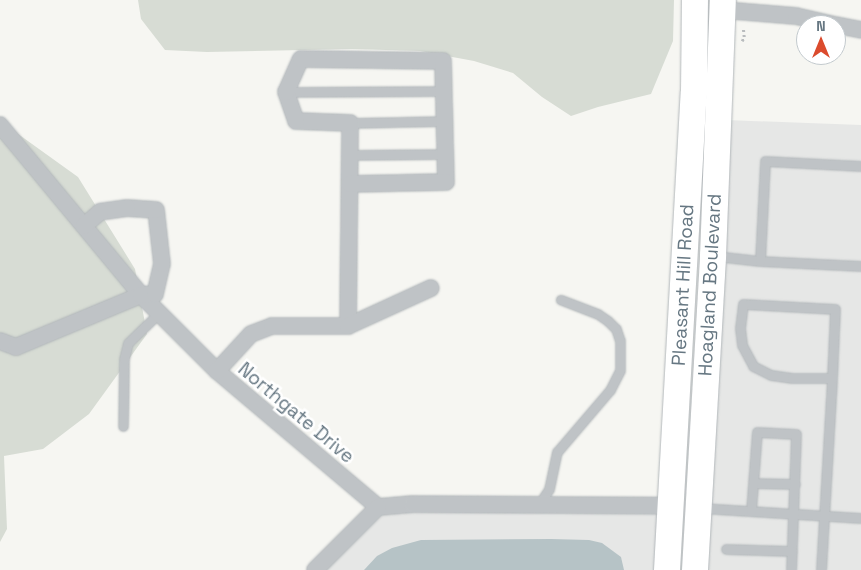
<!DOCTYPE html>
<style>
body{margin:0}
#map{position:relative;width:861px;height:570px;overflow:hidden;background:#f6f6f2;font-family:"Space Grotesk",sans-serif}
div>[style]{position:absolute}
.built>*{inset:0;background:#e6e7e6}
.green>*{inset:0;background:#d7dcd4}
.water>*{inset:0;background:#b6c3c6}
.path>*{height:2.5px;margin-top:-1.25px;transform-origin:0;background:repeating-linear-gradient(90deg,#b9bcbe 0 2.5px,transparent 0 5px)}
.roads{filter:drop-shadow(0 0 1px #b2b7ba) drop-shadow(0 0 1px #b2b7ba)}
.service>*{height:9px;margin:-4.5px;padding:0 4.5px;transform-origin:4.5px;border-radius:4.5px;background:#bfc3c6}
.minor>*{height:16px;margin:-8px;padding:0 8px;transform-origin:8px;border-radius:8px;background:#bfc3c6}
.primary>*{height:26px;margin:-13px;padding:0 13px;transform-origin:13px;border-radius:13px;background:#fff}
span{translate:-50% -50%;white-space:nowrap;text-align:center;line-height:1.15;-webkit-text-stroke:5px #fff;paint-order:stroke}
.street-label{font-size:19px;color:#667782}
.north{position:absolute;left:796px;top:15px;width:50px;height:50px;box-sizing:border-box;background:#fff;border:1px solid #c2c9cd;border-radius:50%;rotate:0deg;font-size:14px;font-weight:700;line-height:20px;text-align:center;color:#667782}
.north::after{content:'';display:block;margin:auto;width:18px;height:22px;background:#db4b2d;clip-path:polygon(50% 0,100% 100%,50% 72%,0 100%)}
</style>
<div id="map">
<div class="built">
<div style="clip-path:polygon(726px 120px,861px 125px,861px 570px,702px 570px)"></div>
<div style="clip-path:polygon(384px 510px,663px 514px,659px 570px,324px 570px)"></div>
</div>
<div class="green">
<div style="clip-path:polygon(138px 0,674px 0,673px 41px,651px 94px,598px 107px,571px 116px,542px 97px,513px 73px,474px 61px,420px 51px,352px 49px,207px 52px,165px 50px,141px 19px)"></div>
<div style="clip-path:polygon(0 121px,78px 177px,135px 269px,147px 334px,89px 414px,43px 449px,4px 456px,7px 529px,0 542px)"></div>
</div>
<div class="water">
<div style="clip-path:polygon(551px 539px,589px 540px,602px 543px,621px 557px,624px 570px,364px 570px,377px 556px,392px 548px,421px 540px)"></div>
</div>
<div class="path">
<div style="left:742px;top:41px;width:4px;rotate:-63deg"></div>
<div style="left:744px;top:37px;width:10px;rotate:-96deg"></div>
</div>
<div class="roads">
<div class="service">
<div style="left:286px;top:92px;width:158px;rotate:-0.4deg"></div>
<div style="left:350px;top:123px;width:95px;rotate:-1.2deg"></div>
<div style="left:349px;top:155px;width:96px;rotate:-0.6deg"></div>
<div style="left:715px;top:256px;width:45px;rotate:6.3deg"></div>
<div style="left:760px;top:261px;width:101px;rotate:2.8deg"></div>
<div style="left:760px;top:261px;width:100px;rotate:-87.1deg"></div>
<div style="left:765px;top:161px;width:96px;rotate:3deg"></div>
<div style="left:123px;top:426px;width:67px;rotate:-89.1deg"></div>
<div style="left:124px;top:359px;width:16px;rotate:-76deg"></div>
<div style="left:128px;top:343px;width:43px;rotate:-44.1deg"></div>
<div style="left:753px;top:483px;width:42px;rotate:1.4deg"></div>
<div style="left:539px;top:504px;width:18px;rotate:-56deg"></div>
<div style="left:549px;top:489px;width:38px;rotate:-78deg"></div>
<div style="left:557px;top:452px;width:82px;rotate:-49.5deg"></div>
<div style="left:610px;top:390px;width:22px;rotate:-63deg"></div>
<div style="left:620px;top:370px;width:29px;rotate:-90deg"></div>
<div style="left:620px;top:341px;width:13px;rotate:-108deg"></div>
<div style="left:616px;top:329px;width:11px;rotate:-135deg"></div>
<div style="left:608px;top:321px;width:12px;rotate:-145deg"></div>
<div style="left:598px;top:314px;width:40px;rotate:-159deg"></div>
<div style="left:701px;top:508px;width:160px;rotate:3.6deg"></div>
<div style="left:751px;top:511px;width:79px;rotate:-85.7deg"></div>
<div style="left:757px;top:432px;width:39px;rotate:3deg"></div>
<div style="left:796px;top:434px;width:136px;rotate:92.1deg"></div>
<div style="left:726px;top:549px;width:66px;rotate:1.7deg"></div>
<div style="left:821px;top:570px;width:192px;rotate:-86.7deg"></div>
<div style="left:832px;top:378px;width:69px;rotate:-87.5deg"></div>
<div style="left:835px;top:309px;width:92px;rotate:-176.9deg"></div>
<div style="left:743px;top:304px;width:24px;rotate:97deg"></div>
<div style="left:740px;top:328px;width:17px;rotate:83deg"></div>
<div style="left:742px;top:345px;width:24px;rotate:62deg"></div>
<div style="left:753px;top:366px;width:20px;rotate:27deg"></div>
<div style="left:771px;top:375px;width:21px;rotate:8deg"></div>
<div style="left:792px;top:378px;width:40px"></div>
</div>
<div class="minor">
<div style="left:723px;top:10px;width:73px;rotate:4.7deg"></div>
<div style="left:796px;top:16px;width:39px;rotate:13deg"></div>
<div style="left:836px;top:25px;width:25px;rotate:11deg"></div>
<div style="left:0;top:125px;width:221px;rotate:50.3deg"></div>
<div style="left:141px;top:295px;width:107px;rotate:45deg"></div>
<div style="left:217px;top:371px;width:211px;rotate:40.2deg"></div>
<div style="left:378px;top:507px;width:35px;rotate:-5deg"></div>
<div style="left:413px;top:504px;width:257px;rotate:0.4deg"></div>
<div style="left:348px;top:326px;width:203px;rotate:-89.4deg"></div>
<div style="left:350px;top:123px;width:54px;rotate:-177.9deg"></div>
<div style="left:296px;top:121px;width:31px;rotate:-109deg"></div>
<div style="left:286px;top:92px;width:36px;rotate:-66deg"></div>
<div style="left:301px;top:59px;width:142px;rotate:0.8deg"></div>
<div style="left:443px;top:61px;width:121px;rotate:88.6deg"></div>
<div style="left:446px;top:182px;width:96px;rotate:178.8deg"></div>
<div style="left:0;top:341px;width:17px;rotate:21deg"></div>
<div style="left:16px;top:347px;width:135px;rotate:-22.6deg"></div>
<div style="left:141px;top:295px;width:14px;rotate:-4deg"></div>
<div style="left:155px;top:294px;width:31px;rotate:-77deg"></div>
<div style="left:162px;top:264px;width:54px;rotate:-96.3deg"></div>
<div style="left:156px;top:210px;width:29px;rotate:-176deg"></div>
<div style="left:127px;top:208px;width:27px;rotate:172deg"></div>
<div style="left:100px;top:212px;width:21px;rotate:139deg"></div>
<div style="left:217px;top:371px;width:50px;rotate:-47.4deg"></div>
<div style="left:251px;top:334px;width:22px;rotate:-21deg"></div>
<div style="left:272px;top:326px;width:76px"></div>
<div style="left:348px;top:326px;width:91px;rotate:-24.6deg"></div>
<div style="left:315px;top:570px;width:89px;rotate:-45deg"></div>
</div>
<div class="primary">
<div style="left:667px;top:570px;width:478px;rotate:-86.8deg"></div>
<div style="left:694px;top:93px;width:93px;rotate:-89.4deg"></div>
<div style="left:695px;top:570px;width:315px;rotate:-86.7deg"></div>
<div style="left:713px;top:256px;width:256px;rotate:-87.8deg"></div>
</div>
</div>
<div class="street-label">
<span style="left:683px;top:285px;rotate:-87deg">Pleasant Hill Road</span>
<span style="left:710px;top:285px;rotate:-87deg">Hoagland Boulevard</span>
<span style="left:296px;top:413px;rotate:40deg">Northgate Drive</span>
</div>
<div class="north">N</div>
</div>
